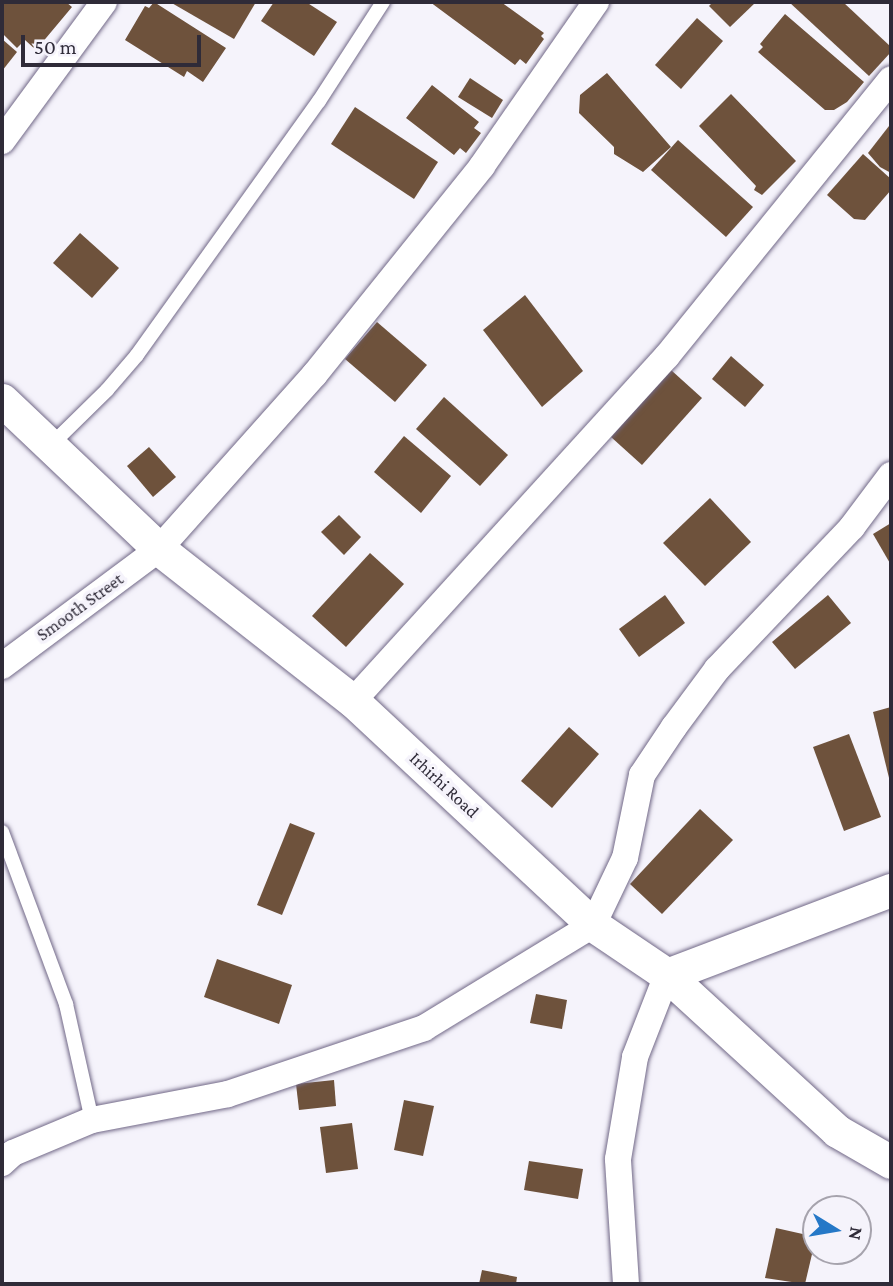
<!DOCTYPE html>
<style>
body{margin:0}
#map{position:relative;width:893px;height:1286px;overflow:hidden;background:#f5f3fb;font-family:"Crimson Pro",serif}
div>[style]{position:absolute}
.building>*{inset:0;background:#6e523c}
.roads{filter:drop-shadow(0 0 2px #716887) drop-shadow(0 0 2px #716887)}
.service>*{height:14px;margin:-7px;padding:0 7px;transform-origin:7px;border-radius:7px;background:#fff}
.minor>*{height:26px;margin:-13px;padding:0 13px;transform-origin:13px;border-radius:13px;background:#fff}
.tertiary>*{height:33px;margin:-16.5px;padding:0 16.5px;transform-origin:16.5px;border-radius:16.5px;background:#fff}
span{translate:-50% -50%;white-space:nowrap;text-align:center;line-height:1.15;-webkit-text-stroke:7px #f5f3fb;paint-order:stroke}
.street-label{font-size:18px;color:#2f2b38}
.frame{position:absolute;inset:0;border:4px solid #2f2b38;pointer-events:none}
.north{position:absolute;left:802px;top:1195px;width:70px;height:70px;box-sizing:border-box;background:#f5f3fb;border:2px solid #a6a3ad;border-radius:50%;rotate:101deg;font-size:19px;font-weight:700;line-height:28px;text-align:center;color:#2f2b38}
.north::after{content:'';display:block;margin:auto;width:24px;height:32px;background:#2578c7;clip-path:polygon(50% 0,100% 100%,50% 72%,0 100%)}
.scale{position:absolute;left:21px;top:35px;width:180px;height:32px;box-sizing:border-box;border:4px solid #2f2b38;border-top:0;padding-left:9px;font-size:21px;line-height:24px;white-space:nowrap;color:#2f2b38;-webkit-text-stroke:5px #f5f3fb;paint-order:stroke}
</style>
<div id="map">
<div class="building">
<div style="clip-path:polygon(2px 2px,66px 2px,72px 7px,36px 50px,25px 40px,17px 48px,2px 33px)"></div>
<div style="clip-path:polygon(154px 2px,226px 48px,203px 82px,187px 71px,184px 77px,125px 40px,145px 6px,149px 8px)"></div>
<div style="clip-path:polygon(170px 2px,256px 2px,234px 39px)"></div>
<div style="clip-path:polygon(274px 2px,306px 2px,337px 22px,314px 56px,261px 21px)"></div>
<div style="clip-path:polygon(430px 2px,501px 2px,544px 33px,541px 36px,544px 39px,526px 64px,520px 59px,515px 65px)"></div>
<div style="clip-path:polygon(713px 2px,756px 2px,730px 27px,709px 6px)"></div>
<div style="clip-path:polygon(789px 2px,843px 2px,891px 47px,891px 52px,869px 76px)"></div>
<div style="clip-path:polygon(785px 14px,864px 82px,847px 102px,834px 110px,825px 110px,758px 52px,763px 47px,760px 44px)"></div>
<div style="clip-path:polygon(697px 18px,723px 41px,681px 89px,655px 65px)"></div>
<div style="clip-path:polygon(2px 39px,17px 52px,2px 71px)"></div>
<div style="clip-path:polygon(607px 73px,671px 147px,643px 172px,614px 154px,614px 147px,579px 113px,580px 95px)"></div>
<div style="clip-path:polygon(470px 78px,503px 100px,492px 118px,458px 97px)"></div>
<div style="clip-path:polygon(432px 85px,479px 122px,474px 128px,481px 133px,466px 153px,460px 148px,454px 155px,406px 118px)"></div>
<div style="clip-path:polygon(731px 94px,796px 161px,762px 195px,754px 190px,756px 186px,699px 126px)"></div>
<div style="clip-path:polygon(355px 107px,438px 162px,414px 199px,331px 144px)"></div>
<div style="clip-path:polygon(889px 126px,891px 128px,891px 173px,880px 167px,868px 153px)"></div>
<div style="clip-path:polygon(678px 140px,753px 207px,726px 237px,651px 170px)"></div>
<div style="clip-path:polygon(863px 154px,891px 179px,891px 190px,865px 220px,854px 219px,827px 195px)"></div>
<div style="clip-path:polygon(80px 233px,119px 268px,92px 298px,53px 263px)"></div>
<div style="clip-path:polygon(525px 295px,583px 371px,542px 407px,483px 330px)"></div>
<div style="clip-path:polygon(377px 322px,427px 365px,395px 402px,345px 359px)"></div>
<div style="clip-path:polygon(731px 356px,764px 385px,745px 407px,712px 379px)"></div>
<div style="clip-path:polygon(671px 370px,702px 398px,642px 465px,611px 437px)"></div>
<div style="clip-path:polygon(444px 397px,508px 455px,480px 486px,416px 429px)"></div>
<div style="clip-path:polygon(404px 436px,451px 476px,421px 513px,374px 472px)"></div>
<div style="clip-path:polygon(149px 447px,176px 477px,153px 497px,127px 466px)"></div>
<div style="clip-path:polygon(710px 498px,751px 542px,705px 586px,663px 543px)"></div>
<div style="clip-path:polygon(339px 515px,361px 537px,344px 555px,321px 532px)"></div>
<div style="clip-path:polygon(891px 523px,891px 565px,873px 534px)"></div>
<div style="clip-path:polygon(370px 553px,404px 584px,346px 647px,312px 616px)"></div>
<div style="clip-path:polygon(665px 595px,685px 623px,639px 657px,619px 629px)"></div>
<div style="clip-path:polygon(828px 595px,851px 623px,795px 669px,772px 642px)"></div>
<div style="clip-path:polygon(891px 707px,891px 782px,890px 782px,873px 712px)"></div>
<div style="clip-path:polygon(569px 727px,599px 754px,552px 808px,521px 781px)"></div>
<div style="clip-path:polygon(849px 734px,881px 817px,844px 831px,813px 747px)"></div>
<div style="clip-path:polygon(700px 809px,733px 840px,662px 914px,630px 884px)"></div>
<div style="clip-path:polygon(290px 823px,315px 833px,282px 915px,257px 905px)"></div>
<div style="clip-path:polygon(217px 959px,292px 985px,279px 1024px,204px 997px)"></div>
<div style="clip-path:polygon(536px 994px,567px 1000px,562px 1029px,530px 1023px)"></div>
<div style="clip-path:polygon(334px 1080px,336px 1106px,299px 1110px,296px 1084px)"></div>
<div style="clip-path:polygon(404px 1100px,434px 1106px,423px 1156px,394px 1150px)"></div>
<div style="clip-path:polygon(352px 1123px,358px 1169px,326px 1173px,320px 1127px)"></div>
<div style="clip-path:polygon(529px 1161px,583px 1169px,578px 1199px,524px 1190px)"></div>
<div style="clip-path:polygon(776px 1228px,816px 1237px,805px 1284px,765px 1278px)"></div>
<div style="clip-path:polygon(482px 1270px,517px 1277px,516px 1284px,479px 1284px)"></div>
</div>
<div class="roads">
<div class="service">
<div style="left:50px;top:446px;width:80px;rotate:-44.5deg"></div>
<div style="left:107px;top:390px;width:46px;rotate:-49.4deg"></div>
<div style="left:137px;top:355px;width:312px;rotate:-54.4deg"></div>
<div style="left:319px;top:101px;width:118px;rotate:-57.1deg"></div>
<div style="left:2px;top:832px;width:184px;rotate:69.6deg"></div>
<div style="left:66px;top:1004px;width:119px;rotate:77.4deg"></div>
</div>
<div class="minor">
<div style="left:2px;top:141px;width:172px;rotate:-53.7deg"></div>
<div style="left:2px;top:666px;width:196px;rotate:-36.7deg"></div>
<div style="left:159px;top:549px;width:234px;rotate:-48.3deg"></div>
<div style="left:315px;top:374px;width:267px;rotate:-51.2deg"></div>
<div style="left:482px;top:166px;width:200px;rotate:-55.2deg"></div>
<div style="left:353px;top:701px;width:466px;rotate:-47.7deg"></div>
<div style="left:667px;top:356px;width:356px;rotate:-51deg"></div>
<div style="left:2px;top:1163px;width:15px;rotate:-42deg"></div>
<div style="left:13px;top:1153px;width:86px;rotate:-22.7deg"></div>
<div style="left:92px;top:1120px;width:138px;rotate:-10.8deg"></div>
<div style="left:228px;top:1094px;width:207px;rotate:-18.6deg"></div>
<div style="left:424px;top:1028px;width:198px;rotate:-31.4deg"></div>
<div style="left:593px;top:925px;width:74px;rotate:-64.5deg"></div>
<div style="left:625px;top:858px;width:85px;rotate:-78.4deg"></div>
<div style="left:642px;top:775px;width:58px;rotate:-56.3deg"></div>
<div style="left:674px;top:727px;width:72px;rotate:-53.4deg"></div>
<div style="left:717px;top:669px;width:196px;rotate:-46.4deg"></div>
<div style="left:852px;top:527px;width:65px;rotate:-53.1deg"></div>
<div style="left:626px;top:1284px;width:125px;rotate:-93.7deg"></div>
<div style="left:618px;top:1159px;width:103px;rotate:-80.5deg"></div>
<div style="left:635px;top:1057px;width:88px;rotate:-68.7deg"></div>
</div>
<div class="tertiary">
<div style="left:2px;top:400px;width:216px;rotate:43.5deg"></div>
<div style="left:159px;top:549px;width:246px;rotate:38.1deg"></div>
<div style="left:353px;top:701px;width:328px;rotate:43deg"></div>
<div style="left:593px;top:925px;width:89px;rotate:34deg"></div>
<div style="left:667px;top:975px;width:231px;rotate:42.5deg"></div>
<div style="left:837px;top:1131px;width:62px;rotate:29.9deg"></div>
<div style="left:667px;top:975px;width:240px;rotate:-20.8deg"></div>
</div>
</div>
<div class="street-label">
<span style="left:80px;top:607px;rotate:-36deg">Smooth Street</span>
<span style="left:444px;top:785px;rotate:43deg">Irhirhi Road</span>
</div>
<div class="frame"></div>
<div class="north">N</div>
<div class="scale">50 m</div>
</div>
